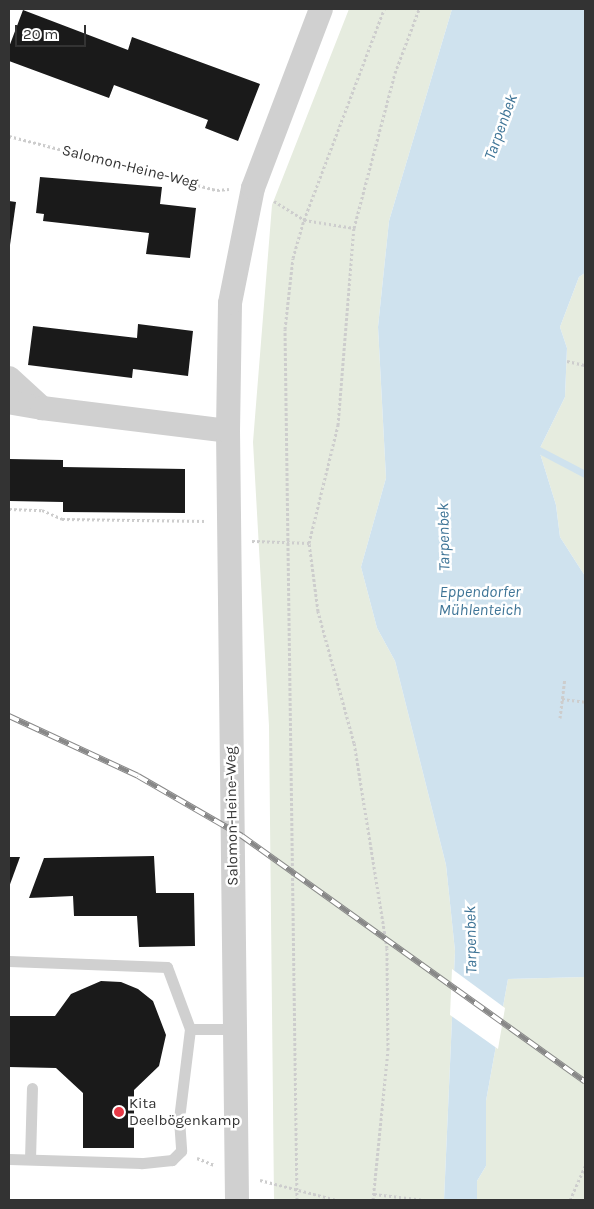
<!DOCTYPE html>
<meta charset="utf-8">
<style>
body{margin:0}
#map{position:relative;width:594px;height:1209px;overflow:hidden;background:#fff;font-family:Karla,sans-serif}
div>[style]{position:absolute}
.green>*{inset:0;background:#e6ecdf}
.water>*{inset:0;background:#cfe2ee}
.pier>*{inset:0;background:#fff}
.stream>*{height:7px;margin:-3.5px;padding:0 3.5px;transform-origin:3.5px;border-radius:3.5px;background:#cfe2ee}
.building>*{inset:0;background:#1a1a1a}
.path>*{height:3px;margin-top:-1.5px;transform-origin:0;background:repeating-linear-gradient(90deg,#cdcdcd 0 2.5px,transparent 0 5px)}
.service>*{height:11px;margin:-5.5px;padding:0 5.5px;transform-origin:5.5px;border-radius:5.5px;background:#d0d0d0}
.minor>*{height:24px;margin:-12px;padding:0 12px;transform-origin:12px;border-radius:12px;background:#d0d0d0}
.rail>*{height:5.5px;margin-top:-2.75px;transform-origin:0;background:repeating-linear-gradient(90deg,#fff 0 11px,#888 0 22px);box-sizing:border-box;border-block:1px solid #888}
.dots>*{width:14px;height:14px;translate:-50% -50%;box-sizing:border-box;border:2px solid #fff;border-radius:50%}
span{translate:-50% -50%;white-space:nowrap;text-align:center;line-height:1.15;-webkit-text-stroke:5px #fff;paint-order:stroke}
.street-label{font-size:15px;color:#333}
.poi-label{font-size:15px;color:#333}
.left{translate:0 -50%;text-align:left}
.water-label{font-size:16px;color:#3f7597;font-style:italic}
.frame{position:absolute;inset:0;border:10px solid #333;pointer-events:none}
.scale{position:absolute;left:15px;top:25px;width:71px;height:22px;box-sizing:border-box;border:2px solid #333;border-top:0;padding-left:6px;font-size:15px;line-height:18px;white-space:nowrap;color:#333;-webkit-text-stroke:4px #fff;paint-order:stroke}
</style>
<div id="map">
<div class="green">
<div style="clip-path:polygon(349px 9px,452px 9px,389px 221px,378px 327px,386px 478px,361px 567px,377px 628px,395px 661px,446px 865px,455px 951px,444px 1200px,274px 1200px,269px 726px,253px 442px,272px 205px)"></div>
<div style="clip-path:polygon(585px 273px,585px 576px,560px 537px,556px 505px,539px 450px,565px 397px,567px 348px,560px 327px,579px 277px)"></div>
<div style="clip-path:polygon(585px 977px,585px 1200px,477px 1200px,477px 1181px,486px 1166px,486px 1101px,508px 979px)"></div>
</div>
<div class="water">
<div style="clip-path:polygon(452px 9px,585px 9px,585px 273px,579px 277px,560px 327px,567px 348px,565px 397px,539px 450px,556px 505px,560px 537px,585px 576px,585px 977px,508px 979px,486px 1101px,486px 1166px,477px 1181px,477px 1200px,444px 1200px,455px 951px,446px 865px,395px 661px,377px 628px,361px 567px,386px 478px,378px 327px,389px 221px)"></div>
</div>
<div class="pier">
<div style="clip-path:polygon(452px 969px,505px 1008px,498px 1049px,450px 1015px)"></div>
</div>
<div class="stream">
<div style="left:539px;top:450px;width:52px;rotate:27.6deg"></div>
</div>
<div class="building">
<div style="clip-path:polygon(23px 10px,128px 50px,132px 37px,260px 84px,238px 141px,205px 128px,208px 120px,114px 85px,109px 98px,9px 61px,9px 47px)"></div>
<div style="clip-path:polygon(40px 177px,162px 187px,160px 204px,196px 208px,190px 258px,146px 254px,149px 233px,43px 221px,44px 214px,36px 213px)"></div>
<div style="clip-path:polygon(9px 201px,16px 202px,10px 245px,9px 245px)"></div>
<div style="clip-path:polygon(138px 324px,193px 331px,188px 376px,133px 369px,132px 378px,28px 365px,33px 326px,137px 338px)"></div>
<div style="clip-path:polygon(9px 459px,63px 460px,63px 467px,185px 469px,185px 513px,63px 512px,63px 502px,9px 501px)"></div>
<div style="clip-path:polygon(154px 856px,156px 893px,194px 893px,195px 946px,139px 947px,137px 916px,74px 916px,73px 896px,29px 898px,44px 858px)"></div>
<div style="clip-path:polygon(9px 857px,20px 857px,9px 887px)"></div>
<div style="clip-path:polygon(101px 981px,121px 982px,138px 989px,153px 1001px,166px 1035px,159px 1066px,134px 1090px,134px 1148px,83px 1148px,83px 1093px,56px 1068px,9px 1067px,9px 1016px,55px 1016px,71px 994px)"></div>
</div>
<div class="path">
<div style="left:9px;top:136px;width:215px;rotate:14.6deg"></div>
<div style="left:217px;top:190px;width:12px;rotate:-5deg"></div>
<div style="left:274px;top:201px;width:36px;rotate:32deg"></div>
<div style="left:304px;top:220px;width:51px;rotate:9.1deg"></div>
<div style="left:567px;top:361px;width:18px;rotate:13deg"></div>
<div style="left:9px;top:509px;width:33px;rotate:2deg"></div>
<div style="left:42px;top:510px;width:22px;rotate:24deg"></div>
<div style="left:62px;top:519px;width:144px;rotate:0.8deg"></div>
<div style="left:252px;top:541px;width:57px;rotate:2deg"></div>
<div style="left:562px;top:699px;width:23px;rotate:7deg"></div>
<div style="left:560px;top:718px;width:38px;rotate:-83deg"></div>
<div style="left:197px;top:1158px;width:18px;rotate:22deg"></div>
<div style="left:260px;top:1180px;width:80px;rotate:14.6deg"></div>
<div style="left:374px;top:1194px;width:51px;rotate:6.7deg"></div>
<div style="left:297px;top:1200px;width:871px;rotate:-90.79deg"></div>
<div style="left:285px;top:329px;width:71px;rotate:-83.6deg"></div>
<div style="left:293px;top:258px;width:40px;rotate:-74deg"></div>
<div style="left:304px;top:220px;width:226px;rotate:-69.2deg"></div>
<div style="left:373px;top:1200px;width:151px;rotate:-84.3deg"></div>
<div style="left:388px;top:1050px;width:102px;rotate:-90.6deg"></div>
<div style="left:387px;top:948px;width:208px;rotate:-99.1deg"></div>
<div style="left:354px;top:743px;width:137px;rotate:-105.3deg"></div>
<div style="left:318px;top:611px;width:69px;rotate:-97.5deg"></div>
<div style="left:309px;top:543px;width:122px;rotate:-76.2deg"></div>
<div style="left:338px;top:425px;width:198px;rotate:-85.4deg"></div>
<div style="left:354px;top:228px;width:160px;rotate:-75.2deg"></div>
<div style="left:395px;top:73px;width:68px;rotate:-69.4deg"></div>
<div style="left:570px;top:1200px;width:37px;rotate:-66deg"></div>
</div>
<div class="service">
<div style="left:9px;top:961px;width:158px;rotate:2.2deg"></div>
<div style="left:167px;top:967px;width:66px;rotate:69.6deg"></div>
<div style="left:190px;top:1029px;width:91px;rotate:97deg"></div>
<div style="left:179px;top:1119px;width:32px;rotate:86deg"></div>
<div style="left:181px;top:1151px;width:13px;rotate:135deg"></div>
<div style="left:172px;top:1160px;width:31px;rotate:174deg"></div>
<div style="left:141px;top:1163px;width:132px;rotate:-178.3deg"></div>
<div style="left:190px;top:1029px;width:45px"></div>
<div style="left:30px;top:1159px;width:71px;rotate:-88.4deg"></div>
</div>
<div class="minor">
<div style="left:9px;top:378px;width:45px;rotate:42.3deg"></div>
<div style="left:42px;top:408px;width:34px;rotate:-170deg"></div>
<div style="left:42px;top:408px;width:187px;rotate:7deg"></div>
<div style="left:237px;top:1200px;width:769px;rotate:-90.67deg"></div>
<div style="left:228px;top:431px;width:128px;rotate:-89.1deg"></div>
<div style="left:230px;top:303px;width:117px;rotate:-78.7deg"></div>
<div style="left:253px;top:188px;width:191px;rotate:-69.2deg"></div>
</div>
<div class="rail">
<div style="left:9px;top:716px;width:142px;rotate:24.9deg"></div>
<div style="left:138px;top:776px;width:120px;rotate:30deg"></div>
<div style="left:242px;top:836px;width:422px;rotate:35.6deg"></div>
</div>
<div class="dots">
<div style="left:119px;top:1112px;background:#e63946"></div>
</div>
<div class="street-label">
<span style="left:130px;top:167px;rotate:14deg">Salomon-Heine-Weg</span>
<span style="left:232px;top:816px;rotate:-91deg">Salomon-Heine-Weg</span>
</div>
<div class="poi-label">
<span class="left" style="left:129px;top:1112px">Kita<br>Deelbögenkamp</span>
</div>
<div class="water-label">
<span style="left:501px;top:127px;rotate:-70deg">Tarpenbek</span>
<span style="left:444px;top:537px;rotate:-91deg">Tarpenbek</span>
<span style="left:480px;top:601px">Eppendorfer<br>Mühlenteich</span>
<span style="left:471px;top:940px;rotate:-91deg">Tarpenbek</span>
</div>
<div class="frame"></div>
<div class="scale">20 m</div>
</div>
